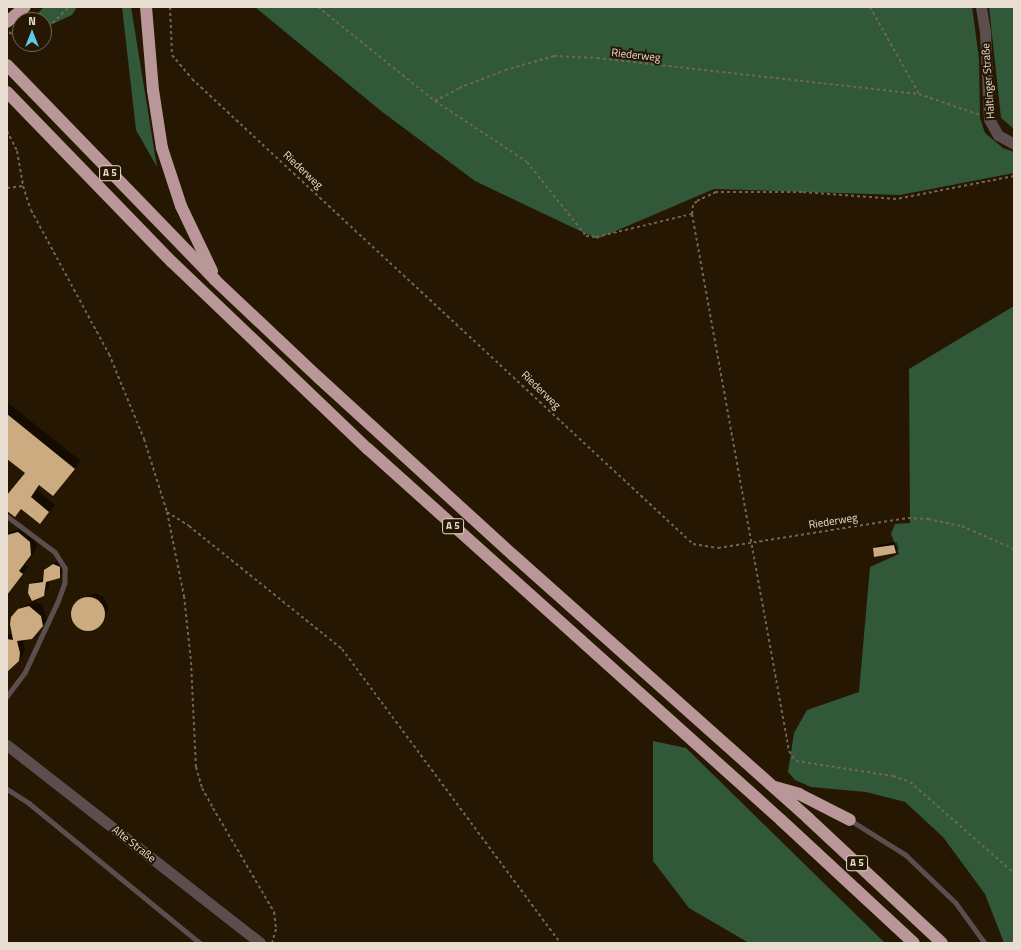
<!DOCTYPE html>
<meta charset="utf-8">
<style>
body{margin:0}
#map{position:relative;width:1021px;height:950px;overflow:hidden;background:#261703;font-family:"Titillium Web",sans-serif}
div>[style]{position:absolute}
.forest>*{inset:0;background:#315838}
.shadow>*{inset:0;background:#0007}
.building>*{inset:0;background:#ccab81}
.round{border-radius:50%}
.path>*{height:2px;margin-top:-1px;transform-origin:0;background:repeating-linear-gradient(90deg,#716453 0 3px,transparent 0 6px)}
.service>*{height:4.5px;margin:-2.25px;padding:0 2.25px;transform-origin:2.25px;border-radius:2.25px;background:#5c4e4e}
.tertiary>*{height:11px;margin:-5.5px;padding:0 5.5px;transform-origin:5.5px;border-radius:5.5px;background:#5c4e4e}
.motorway>*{height:12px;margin:-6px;padding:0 6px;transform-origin:6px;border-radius:6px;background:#b99697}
span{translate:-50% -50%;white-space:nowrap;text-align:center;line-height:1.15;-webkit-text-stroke:4px #261703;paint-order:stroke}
.shield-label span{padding:1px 3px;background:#261703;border:1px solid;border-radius:3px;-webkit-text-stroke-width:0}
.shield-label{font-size:10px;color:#e7ddd0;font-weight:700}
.street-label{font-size:11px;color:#e7ddd0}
.frame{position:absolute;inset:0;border:8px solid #e7ddd0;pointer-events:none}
.north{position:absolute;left:12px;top:12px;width:40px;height:40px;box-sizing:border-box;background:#261703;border:1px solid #736655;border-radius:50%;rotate:0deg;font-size:11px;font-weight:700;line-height:16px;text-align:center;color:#e7ddd0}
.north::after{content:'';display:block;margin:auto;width:14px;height:18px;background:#5dc7e8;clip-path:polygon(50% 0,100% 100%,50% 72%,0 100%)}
</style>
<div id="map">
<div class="forest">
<div style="clip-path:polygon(44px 7px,77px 7px,72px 15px,44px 28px,44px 20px,32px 19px)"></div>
<div style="clip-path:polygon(122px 7px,131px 7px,157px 167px,136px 130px)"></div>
<div style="clip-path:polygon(255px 7px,972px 7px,979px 58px,980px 118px,985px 133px,1003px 148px,1014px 152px,1014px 173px,900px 195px,714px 189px,597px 239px,475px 181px,381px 111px)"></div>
<div style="clip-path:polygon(989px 7px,1014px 7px,1014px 129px,1001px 118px)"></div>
<div style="clip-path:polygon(1014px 306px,1014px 943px,1004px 943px,985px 894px,943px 837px,905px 802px,866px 792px,811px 787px,795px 780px,788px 772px,794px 733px,807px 710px,859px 692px,870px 567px,899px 554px,891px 534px,895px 524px,910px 523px,909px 369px)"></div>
<div style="clip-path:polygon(653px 741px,686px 748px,885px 943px,749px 943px,689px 908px,653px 861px)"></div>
</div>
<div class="shadow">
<div style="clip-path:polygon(7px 402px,81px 461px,53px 495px,40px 485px,37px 490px,55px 505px,46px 516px,22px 509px,15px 516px,7px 509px,7px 497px,26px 473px,7px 458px)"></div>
<div style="clip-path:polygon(25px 527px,35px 536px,37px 548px,25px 565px,28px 567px,7px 596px,7px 533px)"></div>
<div style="clip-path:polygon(897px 542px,899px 549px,895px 552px,874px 549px,877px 545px)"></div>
<div style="clip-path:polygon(57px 561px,60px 562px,64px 571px,54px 580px,49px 581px,49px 588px,41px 597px,30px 584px,44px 579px,47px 567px)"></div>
<div style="clip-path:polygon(95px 593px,104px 597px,109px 609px,98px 626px,87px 630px,77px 625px,72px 613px,81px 598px)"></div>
<div style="clip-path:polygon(35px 601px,43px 606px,47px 620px,37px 633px,23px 639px,25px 650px,19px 661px,7px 669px,7px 635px,13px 634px,17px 612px,34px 604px,18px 609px)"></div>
</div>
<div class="building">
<div style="clip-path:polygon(7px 414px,75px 469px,53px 496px,39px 485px,31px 497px,49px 512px,40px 524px,21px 509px,15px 517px,7px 511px,7px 495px,25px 473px,7px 459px)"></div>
<div style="clip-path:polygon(18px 532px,30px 542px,31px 555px,19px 571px,23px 574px,7px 595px,7px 535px)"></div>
<div style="clip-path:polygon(894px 545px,896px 553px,874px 557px,873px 548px)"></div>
<div style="clip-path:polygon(53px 564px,60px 567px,60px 578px,46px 582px,44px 596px,32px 601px,28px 593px,29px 584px,43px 582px,44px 570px)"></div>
<div class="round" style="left:71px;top:597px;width:34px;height:34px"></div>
<div style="clip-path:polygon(29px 606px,41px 616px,43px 626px,32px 639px,17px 641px,20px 653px,19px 661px,7px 672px,7px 639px,13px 640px,10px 624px,11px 617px,18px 609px)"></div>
</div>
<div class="path">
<div style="left:170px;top:7px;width:48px;rotate:87.6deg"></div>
<div style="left:172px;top:55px;width:31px;rotate:50deg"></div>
<div style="left:192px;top:79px;width:684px;rotate:42.87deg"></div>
<div style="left:693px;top:544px;width:25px;rotate:9deg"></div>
<div style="left:718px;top:548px;width:192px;rotate:-9deg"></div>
<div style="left:908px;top:518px;width:20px;rotate:3deg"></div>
<div style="left:928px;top:519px;width:35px;rotate:12deg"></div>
<div style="left:962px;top:526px;width:57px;rotate:23.9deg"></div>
<div style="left:318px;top:7px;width:150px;rotate:38.8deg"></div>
<div style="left:435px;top:101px;width:27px;rotate:-28deg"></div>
<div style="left:459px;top:88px;width:49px;rotate:-21.4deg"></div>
<div style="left:505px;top:70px;width:51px;rotate:-15.9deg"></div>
<div style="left:554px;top:56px;width:43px;rotate:2.7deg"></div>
<div style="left:597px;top:58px;width:324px;rotate:6.4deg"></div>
<div style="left:919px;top:94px;width:65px;rotate:19deg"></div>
<div style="left:870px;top:7px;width:100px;rotate:60.6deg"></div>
<div style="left:44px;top:31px;width:35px;rotate:-44deg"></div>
<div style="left:9px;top:32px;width:14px;rotate:39deg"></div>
<div style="left:435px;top:101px;width:110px;rotate:33.5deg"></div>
<div style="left:527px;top:162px;width:95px;rotate:51.4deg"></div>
<div style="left:586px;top:236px;width:10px;rotate:6deg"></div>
<div style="left:596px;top:237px;width:99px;rotate:-13.5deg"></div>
<div style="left:7px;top:131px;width:22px;rotate:63deg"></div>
<div style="left:17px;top:151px;width:36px;rotate:80deg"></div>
<div style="left:23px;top:186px;width:25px;rotate:72deg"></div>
<div style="left:31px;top:210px;width:164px;rotate:61.6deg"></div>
<div style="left:109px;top:354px;width:92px;rotate:67.6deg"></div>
<div style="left:144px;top:439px;width:77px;rotate:72.5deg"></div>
<div style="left:167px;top:512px;width:86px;rotate:78.6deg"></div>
<div style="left:184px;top:596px;width:66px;rotate:83.9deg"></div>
<div style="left:191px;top:662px;width:105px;rotate:87.3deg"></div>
<div style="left:196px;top:767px;width:22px;rotate:74deg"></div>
<div style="left:202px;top:788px;width:23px;rotate:61deg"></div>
<div style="left:213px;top:808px;width:121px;rotate:59.6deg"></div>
<div style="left:274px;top:912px;width:17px;rotate:83deg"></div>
<div style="left:276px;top:929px;width:15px;rotate:106deg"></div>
<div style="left:1014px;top:176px;width:120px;rotate:169deg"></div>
<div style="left:896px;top:199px;width:94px;rotate:-175.7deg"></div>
<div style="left:802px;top:192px;width:86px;rotate:180deg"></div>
<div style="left:716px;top:192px;width:21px;rotate:155deg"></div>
<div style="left:697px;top:201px;width:6px;rotate:135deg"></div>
<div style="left:693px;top:205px;width:9px;rotate:96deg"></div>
<div style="left:692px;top:214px;width:546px;rotate:79.76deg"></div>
<div style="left:789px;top:751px;width:12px;rotate:55deg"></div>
<div style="left:796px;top:761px;width:98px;rotate:8.8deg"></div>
<div style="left:893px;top:776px;width:18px;rotate:19deg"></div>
<div style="left:910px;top:782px;width:138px;rotate:41.2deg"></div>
<div style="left:7px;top:188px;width:16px;rotate:-7deg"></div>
<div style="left:167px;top:512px;width:26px;rotate:32deg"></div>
<div style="left:189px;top:526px;width:196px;rotate:38.8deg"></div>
<div style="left:342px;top:649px;width:366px;rotate:53.4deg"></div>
</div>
<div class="service">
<div style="left:7px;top:516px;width:60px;rotate:36.9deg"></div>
<div style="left:55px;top:552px;width:19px;rotate:58deg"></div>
<div style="left:65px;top:568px;width:15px;rotate:90deg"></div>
<div style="left:65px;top:583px;width:20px;rotate:110deg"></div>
<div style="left:58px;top:602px;width:78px;rotate:114.9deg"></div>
<div style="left:25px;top:673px;width:30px;rotate:127deg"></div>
<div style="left:7px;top:789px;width:26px;rotate:32deg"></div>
<div style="left:29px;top:803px;width:221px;rotate:39.3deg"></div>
<div style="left:850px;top:820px;width:66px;rotate:32deg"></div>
<div style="left:906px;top:855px;width:69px;rotate:43.8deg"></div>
<div style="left:956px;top:903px;width:49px;rotate:54.1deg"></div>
</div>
<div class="tertiary">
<div style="left:981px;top:7px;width:24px;rotate:81deg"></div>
<div style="left:985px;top:31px;width:88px;rotate:87.4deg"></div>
<div style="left:989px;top:119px;width:18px;rotate:61deg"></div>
<div style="left:998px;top:135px;width:18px;rotate:29deg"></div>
<div style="left:7px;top:745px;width:321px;rotate:38deg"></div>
</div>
<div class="motorway">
<div style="left:146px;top:7px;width:83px;rotate:85.2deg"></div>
<div style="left:153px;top:90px;width:59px;rotate:81.2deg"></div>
<div style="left:162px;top:148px;width:61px;rotate:71.9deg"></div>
<div style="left:181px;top:206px;width:72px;rotate:64.5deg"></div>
<div style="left:7px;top:22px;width:23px;rotate:-40deg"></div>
<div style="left:7px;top:65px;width:299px;rotate:45.9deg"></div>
<div style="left:215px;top:280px;width:143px;rotate:43.3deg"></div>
<div style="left:319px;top:378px;width:263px;rotate:42.4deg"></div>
<div style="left:513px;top:555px;width:395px;rotate:41.7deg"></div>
<div style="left:808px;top:818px;width:183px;rotate:43deg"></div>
<div style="left:7px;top:92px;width:237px;rotate:45.9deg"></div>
<div style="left:172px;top:262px;width:271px;rotate:43.7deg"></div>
<div style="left:368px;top:449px;width:555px;rotate:41.93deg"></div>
<div style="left:781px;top:820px;width:181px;rotate:42.8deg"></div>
<div style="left:775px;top:787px;width:25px;rotate:16deg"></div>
<div style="left:799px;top:794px;width:57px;rotate:27deg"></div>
</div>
<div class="shield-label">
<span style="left:110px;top:173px">A 5</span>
<span style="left:453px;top:526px">A 5</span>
<span style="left:857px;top:863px">A 5</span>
</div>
<div class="street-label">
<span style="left:636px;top:55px;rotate:6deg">Riederweg</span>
<span style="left:988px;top:81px;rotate:-94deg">Haltinger Straße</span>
<span style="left:303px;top:170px;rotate:43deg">Riederweg</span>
<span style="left:541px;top:390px;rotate:44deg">Riederweg</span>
<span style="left:833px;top:521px;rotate:-9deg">Riederweg</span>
<span style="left:134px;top:844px;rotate:38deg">Alte Straße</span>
</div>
<div class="frame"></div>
<div class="north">N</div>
</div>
